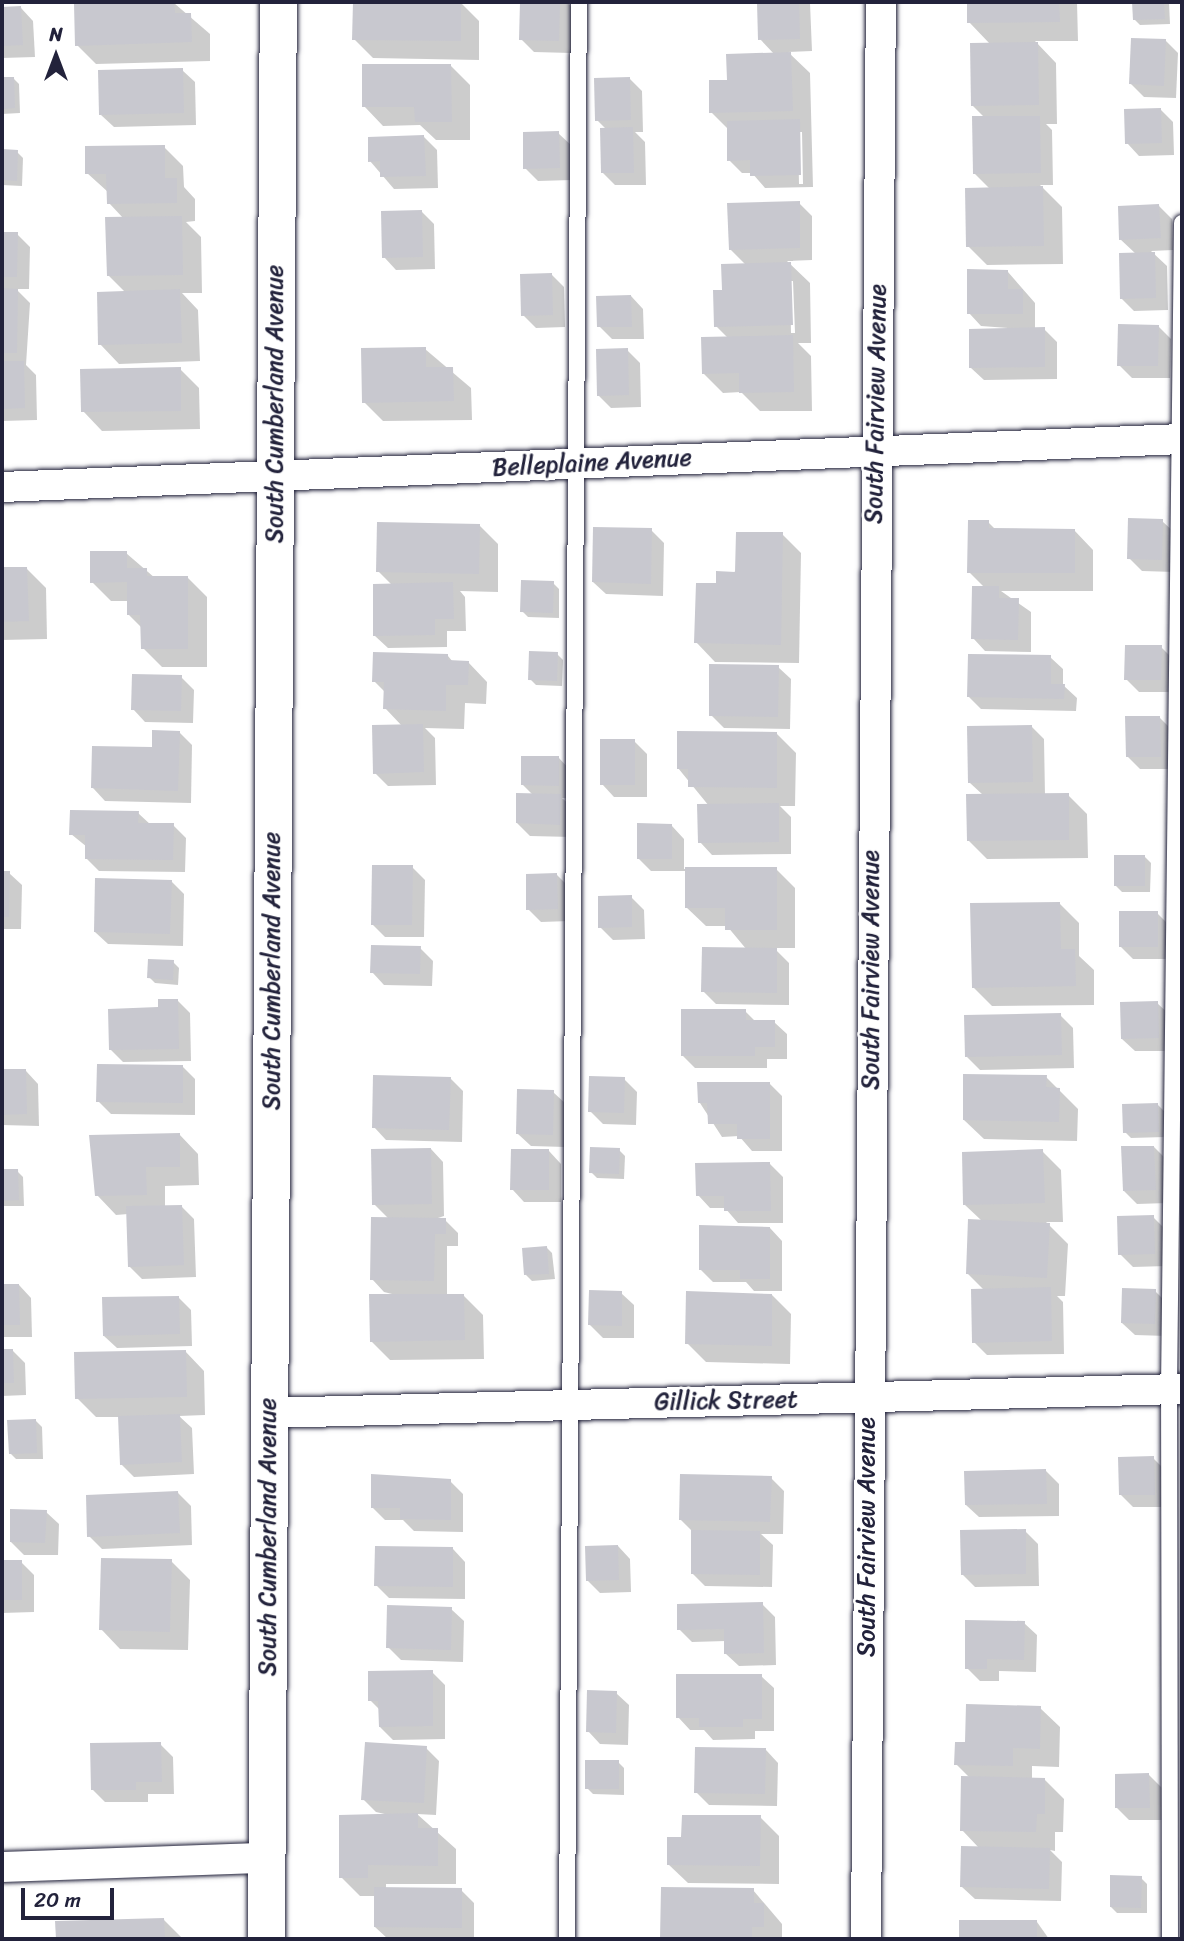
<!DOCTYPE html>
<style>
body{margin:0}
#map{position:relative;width:1184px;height:1941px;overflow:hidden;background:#fff;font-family:Sriracha,sans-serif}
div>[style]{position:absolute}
.shadow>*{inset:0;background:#0003}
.building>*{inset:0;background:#c8c8cf}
.roads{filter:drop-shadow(0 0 2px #22223b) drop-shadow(0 0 2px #22223b)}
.service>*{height:16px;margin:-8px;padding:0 8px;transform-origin:8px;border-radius:8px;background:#fff}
.minor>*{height:30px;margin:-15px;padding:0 15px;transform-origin:15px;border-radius:15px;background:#fff}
.tertiary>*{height:37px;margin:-18.5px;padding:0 18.5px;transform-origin:18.5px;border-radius:18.5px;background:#fff}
span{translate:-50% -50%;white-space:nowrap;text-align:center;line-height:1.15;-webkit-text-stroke:5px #fff;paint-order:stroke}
.street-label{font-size:24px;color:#22223b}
.frame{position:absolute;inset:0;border:4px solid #22223b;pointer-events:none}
.north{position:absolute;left:21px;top:21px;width:70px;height:70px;-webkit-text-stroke:5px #fff;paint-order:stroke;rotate:0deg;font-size:19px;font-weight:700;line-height:28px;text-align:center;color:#22223b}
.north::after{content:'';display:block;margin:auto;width:24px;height:32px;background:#22223b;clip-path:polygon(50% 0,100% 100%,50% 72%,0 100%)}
.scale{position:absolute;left:21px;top:1888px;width:93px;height:32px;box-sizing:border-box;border:4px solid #22223b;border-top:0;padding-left:9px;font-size:21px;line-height:24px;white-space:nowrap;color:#22223b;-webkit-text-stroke:5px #fff;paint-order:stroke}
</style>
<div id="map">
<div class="shadow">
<div style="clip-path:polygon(355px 2px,460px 2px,479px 21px,479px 60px,373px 58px,354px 39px)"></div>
<div style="clip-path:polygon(522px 2px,566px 2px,572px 7px,571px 53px,534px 52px,521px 39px)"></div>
<div style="clip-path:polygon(evenodd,759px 2px,810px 3px,812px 51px,788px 52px,810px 73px,813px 187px,765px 188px,752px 173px,742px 173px,729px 160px,729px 130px,711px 112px,729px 81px,775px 55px,760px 39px,759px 2px,798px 132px,802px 132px,803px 184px,799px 184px,798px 132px)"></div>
<div style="clip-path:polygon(968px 2px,1077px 2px,1078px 41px,1035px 41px,1056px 63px,1057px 124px,1046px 124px,1052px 130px,1053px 185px,1040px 185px,1062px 207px,1063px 264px,987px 265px,968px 246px,990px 189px,974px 173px,985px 118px,972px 105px,990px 44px,969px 22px)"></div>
<div style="clip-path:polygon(1134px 2px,1169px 2px,1170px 24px,1140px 25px,1134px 19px)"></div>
<div style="clip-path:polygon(174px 3px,210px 34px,210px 61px,96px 64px,77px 45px)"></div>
<div style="clip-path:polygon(2px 8px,21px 8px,33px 21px,35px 57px,2px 58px)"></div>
<div style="clip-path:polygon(1165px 40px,1178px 53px,1176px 98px,1144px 97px,1131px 84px)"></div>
<div style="clip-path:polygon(451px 66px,470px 85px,470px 140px,436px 140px,420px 125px,383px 126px,364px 106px)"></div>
<div style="clip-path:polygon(182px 70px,195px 82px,196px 125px,114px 127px,101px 115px)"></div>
<div style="clip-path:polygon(13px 78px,19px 84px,20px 113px,2px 114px,2px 79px)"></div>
<div style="clip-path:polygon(629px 78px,642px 91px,643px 132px,635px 132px,645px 142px,646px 185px,615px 185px,602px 172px,606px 129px,597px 120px)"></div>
<div style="clip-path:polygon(1160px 109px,1173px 122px,1174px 155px,1139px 156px,1127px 143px)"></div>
<div style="clip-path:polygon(558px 133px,571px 145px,572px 180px,538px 181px,525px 168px)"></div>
<div style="clip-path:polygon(424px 137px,437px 150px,438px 188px,394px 189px,370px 161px)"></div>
<div style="clip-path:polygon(164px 147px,183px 166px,184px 187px,195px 199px,195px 221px,186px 222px,201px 237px,202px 293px,182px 293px,198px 310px,200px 361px,119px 364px,100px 344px,125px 292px,108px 275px,124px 219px,109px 203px,108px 192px,87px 173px)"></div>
<div style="clip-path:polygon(2px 151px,17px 152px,23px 158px,22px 186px,2px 185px)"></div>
<div style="clip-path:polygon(evenodd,799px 203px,812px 216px,812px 260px,787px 261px,810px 283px,811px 343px,798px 343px,811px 356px,812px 411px,760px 411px,741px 392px,723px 393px,703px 373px,728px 338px,716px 326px,723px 291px,746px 265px,730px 249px,799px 203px,790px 281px,793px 281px,795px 333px,791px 333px,790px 281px)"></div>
<div style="clip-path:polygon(1159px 206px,1172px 219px,1173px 250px,1151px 251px,1167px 266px,1168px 310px,1134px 311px,1121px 298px,1136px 254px,1120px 239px)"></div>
<div style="clip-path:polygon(421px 211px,434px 224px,435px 269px,396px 270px,384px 257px)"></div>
<div style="clip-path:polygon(2px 234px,17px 234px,30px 247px,29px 289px,16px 289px,30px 303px,26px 365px,36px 375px,37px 420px,2px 421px)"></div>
<div style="clip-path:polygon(1008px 272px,1035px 303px,1035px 329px,1044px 329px,1057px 342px,1057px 379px,984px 380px,971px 368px,1020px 329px,981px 326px,969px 313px)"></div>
<div style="clip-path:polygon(551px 274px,564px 287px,565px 327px,536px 328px,523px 315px)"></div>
<div style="clip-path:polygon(631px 296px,643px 309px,644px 339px,612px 339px,599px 326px)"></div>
<div style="clip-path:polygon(1158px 326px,1171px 339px,1170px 378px,1132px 378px,1119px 365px)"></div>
<div style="clip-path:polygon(425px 349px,471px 388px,472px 420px,383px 421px,364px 402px)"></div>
<div style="clip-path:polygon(627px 350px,640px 363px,641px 407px,611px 408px,598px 395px)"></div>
<div style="clip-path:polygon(180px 369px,199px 388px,200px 429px,102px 431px,83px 411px)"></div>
<div style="clip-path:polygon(1162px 521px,1175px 533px,1174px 572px,1142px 571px,1129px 558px)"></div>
<div style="clip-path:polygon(988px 522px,996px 530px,1074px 530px,1093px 550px,1093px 591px,1001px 591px,1031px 612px,1031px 652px,985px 651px,973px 638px,985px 588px,969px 572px)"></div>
<div style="clip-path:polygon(479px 525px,498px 544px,498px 592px,460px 591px,465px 597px,466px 631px,447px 631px,447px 647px,388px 648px,375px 636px,392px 585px,378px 571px)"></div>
<div style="clip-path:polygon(651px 530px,664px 543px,663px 596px,606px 594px,593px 582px)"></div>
<div style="clip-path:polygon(782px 534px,801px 553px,799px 663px,715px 662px,696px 642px,718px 585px)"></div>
<div style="clip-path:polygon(126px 553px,155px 578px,188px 578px,207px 597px,207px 667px,162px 667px,143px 648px,142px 628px,129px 615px,129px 601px,111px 601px,92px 582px)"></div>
<div style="clip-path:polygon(2px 569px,27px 569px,46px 588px,47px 639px,2px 640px)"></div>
<div style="clip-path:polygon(553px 583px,559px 589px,559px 618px,528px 617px,522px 611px)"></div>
<div style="clip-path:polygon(1161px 647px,1174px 660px,1173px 692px,1139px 692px,1126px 679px)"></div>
<div style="clip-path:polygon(557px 654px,563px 660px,562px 686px,536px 685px,530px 679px)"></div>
<div style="clip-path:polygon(448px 656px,453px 662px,468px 662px,487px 682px,486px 704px,465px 703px,464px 729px,425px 728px,435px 738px,436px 785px,388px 786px,375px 773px,402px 726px,385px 708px,386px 693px,374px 681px)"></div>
<div style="clip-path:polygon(1050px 657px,1063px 669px,1063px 685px,1077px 698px,1076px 711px,981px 709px,969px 697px)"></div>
<div style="clip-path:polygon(778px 667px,791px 679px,790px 729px,724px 728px,711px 715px)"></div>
<div style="clip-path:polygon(181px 677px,194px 690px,193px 723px,145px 722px,133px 709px)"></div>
<div style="clip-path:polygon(1160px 718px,1172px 730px,1173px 769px,1140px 769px,1127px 756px)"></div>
<div style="clip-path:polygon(1031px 726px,1044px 739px,1045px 795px,1068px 795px,1087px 814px,1088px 858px,987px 859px,968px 840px,983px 795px,970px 783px)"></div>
<div style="clip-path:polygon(179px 732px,192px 745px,191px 803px,105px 801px,93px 788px)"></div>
<div style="clip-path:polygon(777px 734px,796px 753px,795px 806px,780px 806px,791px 817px,791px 854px,712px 855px,700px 842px,709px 806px,678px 768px)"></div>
<div style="clip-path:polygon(634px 741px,647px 754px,647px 797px,614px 797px,602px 784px)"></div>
<div style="clip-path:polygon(559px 758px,571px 771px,571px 798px,562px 798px,573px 808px,572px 837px,530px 836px,517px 823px,533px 795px,523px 785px)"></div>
<div style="clip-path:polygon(138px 813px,151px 825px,173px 825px,186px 838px,185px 872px,99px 871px,86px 858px,87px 847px,71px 834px)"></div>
<div style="clip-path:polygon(672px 826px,684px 839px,684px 869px,776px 869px,795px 888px,795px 948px,774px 948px,789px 963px,789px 1005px,716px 1004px,703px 991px,747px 950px,727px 926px,706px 926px,686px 907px,686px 871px,651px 871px,638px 858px)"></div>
<div style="clip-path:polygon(1145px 857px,1151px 863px,1150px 892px,1122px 892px,1116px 886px)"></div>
<div style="clip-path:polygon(412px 867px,425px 880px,424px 937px,385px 937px,372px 924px)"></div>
<div style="clip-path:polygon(2px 873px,9px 873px,22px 885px,21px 929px,2px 929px)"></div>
<div style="clip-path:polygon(557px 875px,570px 888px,570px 921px,541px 922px,528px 909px)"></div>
<div style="clip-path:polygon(171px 881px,184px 894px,183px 946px,108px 944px,95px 932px)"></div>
<div style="clip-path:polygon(631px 897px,644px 910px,645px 939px,613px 940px,600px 927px)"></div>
<div style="clip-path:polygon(1060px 904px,1079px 923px,1079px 956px,1094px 970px,1094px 1005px,992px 1006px,973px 987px)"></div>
<div style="clip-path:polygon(1157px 913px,1170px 926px,1170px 959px,1133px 959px,1120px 946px)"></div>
<div style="clip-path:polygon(420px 948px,433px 961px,432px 986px,384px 985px,372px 972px)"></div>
<div style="clip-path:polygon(173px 962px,179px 968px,178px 985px,155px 983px,149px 977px)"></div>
<div style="clip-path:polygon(177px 1000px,190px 1013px,191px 1061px,123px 1062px,110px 1049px)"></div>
<div style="clip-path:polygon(1157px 1003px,1170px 1015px,1171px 1051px,1135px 1051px,1122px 1039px)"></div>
<div style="clip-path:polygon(745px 1011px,756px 1022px,774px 1022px,787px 1034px,787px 1059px,767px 1059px,767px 1068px,695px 1068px,683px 1056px)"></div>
<div style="clip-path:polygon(1060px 1015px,1073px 1028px,1074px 1068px,980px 1070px,967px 1057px)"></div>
<div style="clip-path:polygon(182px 1066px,195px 1079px,195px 1115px,111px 1114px,98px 1101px)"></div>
<div style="clip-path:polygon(2px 1071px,26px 1071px,38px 1084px,39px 1126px,2px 1125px)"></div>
<div style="clip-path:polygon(1046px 1077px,1078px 1109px,1077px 1141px,984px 1139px,964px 1120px)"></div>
<div style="clip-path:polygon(450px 1078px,463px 1091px,462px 1142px,386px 1140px,374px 1127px)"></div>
<div style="clip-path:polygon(624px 1079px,637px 1092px,636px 1125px,603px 1124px,590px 1111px)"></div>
<div style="clip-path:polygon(769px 1083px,782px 1096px,782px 1151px,752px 1151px,739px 1136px,722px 1137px,700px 1103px)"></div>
<div style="clip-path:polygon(553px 1092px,566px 1104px,565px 1147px,531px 1146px,518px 1134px)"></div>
<div style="clip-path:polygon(1158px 1105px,1164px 1111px,1165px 1137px,1131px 1138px,1125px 1132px)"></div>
<div style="clip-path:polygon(179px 1134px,198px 1154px,199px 1185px,165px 1186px,165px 1207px,182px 1207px,194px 1219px,196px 1277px,142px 1279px,129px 1266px,128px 1214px,116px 1215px,97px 1195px)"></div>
<div style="clip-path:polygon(1154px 1147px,1167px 1160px,1168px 1203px,1137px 1204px,1124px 1191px)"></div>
<div style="clip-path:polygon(431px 1149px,443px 1162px,444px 1216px,432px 1220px,445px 1220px,458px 1233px,458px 1246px,447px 1246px,447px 1296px,464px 1296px,483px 1315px,484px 1359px,390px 1360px,371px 1341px,400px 1296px,384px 1292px,372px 1279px,389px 1219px,374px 1204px)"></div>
<div style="clip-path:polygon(619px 1150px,625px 1156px,624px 1179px,597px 1178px,591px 1172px)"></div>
<div style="clip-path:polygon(549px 1151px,561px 1164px,561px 1202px,524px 1202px,512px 1189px)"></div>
<div style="clip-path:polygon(1042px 1151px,1061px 1170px,1063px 1222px,1046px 1222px,1068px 1244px,1065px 1296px,1057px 1296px,1063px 1302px,1064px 1354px,987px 1355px,974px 1342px,985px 1291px,968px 1274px,982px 1221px,965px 1205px)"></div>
<div style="clip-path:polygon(770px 1164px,783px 1177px,783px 1223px,738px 1223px,725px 1208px,710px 1208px,698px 1195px)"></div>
<div style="clip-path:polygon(2px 1171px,17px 1171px,23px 1177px,24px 1206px,2px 1206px)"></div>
<div style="clip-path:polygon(1153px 1217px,1166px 1230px,1167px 1266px,1133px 1267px,1120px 1254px)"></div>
<div style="clip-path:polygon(770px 1228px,782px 1241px,782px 1291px,754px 1291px,746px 1282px,713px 1282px,700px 1269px)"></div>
<div style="clip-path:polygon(546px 1247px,552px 1253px,555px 1279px,532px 1281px,526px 1275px)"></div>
<div style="clip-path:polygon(19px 1285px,31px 1298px,32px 1337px,2px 1337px,2px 1286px)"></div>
<div style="clip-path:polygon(1155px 1291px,1168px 1304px,1167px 1336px,1135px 1335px,1122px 1323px)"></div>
<div style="clip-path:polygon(621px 1293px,634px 1305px,634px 1338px,603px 1338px,590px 1325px)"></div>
<div style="clip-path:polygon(772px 1295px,791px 1314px,790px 1364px,706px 1362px,687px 1343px)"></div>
<div style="clip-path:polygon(178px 1297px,191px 1310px,192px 1346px,117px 1348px,104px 1336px)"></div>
<div style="clip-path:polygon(12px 1350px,25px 1363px,26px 1395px,2px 1396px,2px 1351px)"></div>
<div style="clip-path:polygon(185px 1351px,204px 1371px,205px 1415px,179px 1416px,192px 1428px,194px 1474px,134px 1477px,121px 1464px,120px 1417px,96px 1417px,77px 1398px)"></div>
<div style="clip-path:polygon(36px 1421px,42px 1427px,43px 1459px,16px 1459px,10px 1453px)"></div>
<div style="clip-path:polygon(1153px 1458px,1166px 1471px,1167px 1507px,1133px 1507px,1120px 1494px)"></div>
<div style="clip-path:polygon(1046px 1471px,1059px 1484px,1059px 1516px,979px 1517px,966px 1505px)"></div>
<div style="clip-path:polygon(771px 1478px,784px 1491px,783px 1534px,761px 1534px,773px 1545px,772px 1587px,705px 1586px,692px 1573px,693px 1532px,680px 1519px)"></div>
<div style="clip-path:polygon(450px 1481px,463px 1494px,463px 1532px,414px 1531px,403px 1520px,385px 1520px,372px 1507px)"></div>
<div style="clip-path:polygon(178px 1493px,191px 1506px,192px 1545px,102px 1549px,89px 1536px)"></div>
<div style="clip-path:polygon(46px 1512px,59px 1524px,58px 1555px,24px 1555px,11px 1542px)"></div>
<div style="clip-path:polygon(1025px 1531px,1038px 1544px,1039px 1586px,975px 1587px,962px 1574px)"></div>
<div style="clip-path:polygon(618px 1546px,630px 1559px,631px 1592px,600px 1593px,587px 1580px)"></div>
<div style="clip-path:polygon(453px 1549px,465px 1562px,465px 1599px,389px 1598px,376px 1585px)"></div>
<div style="clip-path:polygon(171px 1561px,190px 1580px,188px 1650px,120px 1649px,101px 1629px)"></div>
<div style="clip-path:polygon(2px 1562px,21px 1562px,34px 1575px,34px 1612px,2px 1613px)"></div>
<div style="clip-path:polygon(762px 1604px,775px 1617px,776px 1665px,739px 1666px,726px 1654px,726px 1641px,692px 1642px,679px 1629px)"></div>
<div style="clip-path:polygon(451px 1609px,464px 1621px,463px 1662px,401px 1660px,388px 1647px)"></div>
<div style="clip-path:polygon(1024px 1623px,1037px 1635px,1036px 1672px,999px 1671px,999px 1681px,980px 1681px,967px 1668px)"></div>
<div style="clip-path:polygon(432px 1672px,445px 1685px,445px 1739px,393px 1740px,380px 1727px,380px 1710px,370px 1700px)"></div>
<div style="clip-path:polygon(761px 1676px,774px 1688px,774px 1731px,755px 1731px,755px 1739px,713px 1740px,704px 1730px,690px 1730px,678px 1717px)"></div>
<div style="clip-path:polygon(616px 1693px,629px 1705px,628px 1745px,600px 1744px,588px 1731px)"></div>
<div style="clip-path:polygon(1040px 1708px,1060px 1727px,1059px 1767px,1032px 1766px,1032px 1779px,1045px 1780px,1064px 1799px,1063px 1832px,1055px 1832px,1055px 1851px,1050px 1850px,1062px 1862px,1061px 1901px,975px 1899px,962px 1887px,979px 1848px,962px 1830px,970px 1778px,956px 1764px,967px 1744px)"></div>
<div style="clip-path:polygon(160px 1744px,173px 1757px,174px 1794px,148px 1794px,148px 1802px,105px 1802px,93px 1790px)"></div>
<div style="clip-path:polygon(426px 1748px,439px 1761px,436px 1815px,417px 1814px,456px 1849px,456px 1884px,386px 1884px,386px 1889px,461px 1890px,474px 1903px,474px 1939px,388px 1939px,375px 1927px,376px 1896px,360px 1896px,341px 1877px,389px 1815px,376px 1812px,363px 1799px)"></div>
<div style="clip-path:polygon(766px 1750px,778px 1763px,777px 1806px,709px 1805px,696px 1792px)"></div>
<div style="clip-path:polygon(618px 1762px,624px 1768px,624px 1795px,593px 1794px,587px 1788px)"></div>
<div style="clip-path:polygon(1149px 1775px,1162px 1788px,1162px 1820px,1129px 1820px,1117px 1808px)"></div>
<div style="clip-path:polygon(760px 1817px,779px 1836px,779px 1884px,688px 1883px,668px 1864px,683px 1839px)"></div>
<div style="clip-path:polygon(1141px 1878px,1147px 1884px,1147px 1913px,1117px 1913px,1111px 1907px)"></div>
<div style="clip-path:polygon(663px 1889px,753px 1890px,782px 1924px,782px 1939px,662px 1939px)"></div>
<div style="clip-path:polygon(164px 1920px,183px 1939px,58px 1939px,57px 1922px)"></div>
<div style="clip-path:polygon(961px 1921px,1037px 1922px,1049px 1939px,961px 1939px)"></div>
</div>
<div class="building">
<div style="clip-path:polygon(174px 2px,175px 13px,191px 13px,192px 42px,75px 46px,74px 4px)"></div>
<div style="clip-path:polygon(353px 2px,461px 2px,461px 41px,352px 40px)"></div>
<div style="clip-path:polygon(520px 2px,560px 2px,559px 41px,519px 40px)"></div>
<div style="clip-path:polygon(757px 2px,799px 2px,800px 39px,758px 40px)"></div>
<div style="clip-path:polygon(967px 2px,1059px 2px,1060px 22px,967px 23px)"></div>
<div style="clip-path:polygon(1132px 2px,1164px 2px,1165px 19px,1133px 20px)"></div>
<div style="clip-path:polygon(21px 6px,23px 45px,2px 46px,2px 7px)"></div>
<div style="clip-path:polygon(1131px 38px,1166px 39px,1164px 86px,1129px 84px)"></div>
<div style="clip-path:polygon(1038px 42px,1039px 105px,971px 106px,970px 43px)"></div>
<div style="clip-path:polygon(791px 52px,793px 111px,709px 113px,709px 80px,727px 80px,726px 54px)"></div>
<div style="clip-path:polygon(362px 64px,451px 64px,452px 122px,415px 122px,414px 107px,362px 107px)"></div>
<div style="clip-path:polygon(183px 68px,184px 113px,99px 115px,98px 70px)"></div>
<div style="clip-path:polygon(2px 77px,14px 77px,15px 108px,2px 109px)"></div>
<div style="clip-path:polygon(630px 77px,631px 120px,595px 121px,594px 78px)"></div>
<div style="clip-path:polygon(1161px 108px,1162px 143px,1125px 144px,1124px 109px)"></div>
<div style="clip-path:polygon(972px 116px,1040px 116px,1041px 173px,973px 174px)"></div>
<div style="clip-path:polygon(800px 119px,801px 175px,750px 176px,750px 160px,727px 161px,727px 121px)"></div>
<div style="clip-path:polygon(633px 127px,634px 173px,601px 173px,600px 128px)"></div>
<div style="clip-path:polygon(559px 131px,560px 168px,523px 169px,523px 132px)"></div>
<div style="clip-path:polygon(424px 135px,426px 176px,380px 177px,380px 161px,368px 162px,368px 137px)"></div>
<div style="clip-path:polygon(165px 145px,165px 178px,177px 178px,177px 203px,107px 204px,106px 174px,85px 174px,85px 146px)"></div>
<div style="clip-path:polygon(2px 149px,18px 150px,17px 181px,2px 180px)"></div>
<div style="clip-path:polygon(1043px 186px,1044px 246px,966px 247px,965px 188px)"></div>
<div style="clip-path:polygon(800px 201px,800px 248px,729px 250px,727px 203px)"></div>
<div style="clip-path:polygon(1159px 204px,1161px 238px,1119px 240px,1118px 206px)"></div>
<div style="clip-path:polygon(422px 210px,423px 257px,382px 258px,381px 211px)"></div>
<div style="clip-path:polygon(182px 216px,183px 275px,107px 276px,105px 217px)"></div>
<div style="clip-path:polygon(2px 232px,18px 232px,17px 277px,2px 277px)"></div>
<div style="clip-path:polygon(1155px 252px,1156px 298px,1120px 299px,1119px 253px)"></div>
<div style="clip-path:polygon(791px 262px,793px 325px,714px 327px,713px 290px,722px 290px,721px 264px)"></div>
<div style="clip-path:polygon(967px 269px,1008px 270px,1008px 289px,1023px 289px,1023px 314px,967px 314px)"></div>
<div style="clip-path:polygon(552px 273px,553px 315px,521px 316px,520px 274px)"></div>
<div style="clip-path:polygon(2px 288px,18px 289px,17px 353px,2px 353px)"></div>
<div style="clip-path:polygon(180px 289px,182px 343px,98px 345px,97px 292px)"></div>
<div style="clip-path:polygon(631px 295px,632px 327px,597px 327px,596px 296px)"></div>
<div style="clip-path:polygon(1118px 324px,1159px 325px,1158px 366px,1117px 366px)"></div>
<div style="clip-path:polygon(1045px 327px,1045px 367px,969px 368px,969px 329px)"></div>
<div style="clip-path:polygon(793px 335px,794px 392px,739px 393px,739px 373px,702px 374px,701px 337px)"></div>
<div style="clip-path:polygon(426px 347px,426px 367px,453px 367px,454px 401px,362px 403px,361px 348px)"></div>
<div style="clip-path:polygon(628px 348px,629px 395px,597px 396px,596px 349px)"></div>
<div style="clip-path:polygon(2px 361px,24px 361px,25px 408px,2px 409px)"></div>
<div style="clip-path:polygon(181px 367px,181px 411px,81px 412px,80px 369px)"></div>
<div style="clip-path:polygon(1128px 518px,1163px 519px,1162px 560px,1127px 559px)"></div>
<div style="clip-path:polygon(968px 520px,989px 520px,989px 528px,1075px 529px,1075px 573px,967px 573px)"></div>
<div style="clip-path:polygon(377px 522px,480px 524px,479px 574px,376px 572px)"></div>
<div style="clip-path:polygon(593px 527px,652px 528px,651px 584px,592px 582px)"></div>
<div style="clip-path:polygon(736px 532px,783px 532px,781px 645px,694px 643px,696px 583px,716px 583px,716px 571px,735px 572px)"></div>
<div style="clip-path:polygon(90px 551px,127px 551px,127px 568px,147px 568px,147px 576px,188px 576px,188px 649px,141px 649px,140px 615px,127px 615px,127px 582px,90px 583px)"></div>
<div style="clip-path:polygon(2px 567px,27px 567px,29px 621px,2px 622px)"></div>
<div style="clip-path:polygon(521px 580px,554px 581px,553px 613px,520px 612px)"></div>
<div style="clip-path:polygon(453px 582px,454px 619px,435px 619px,435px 635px,373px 636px,373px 584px)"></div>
<div style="clip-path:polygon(972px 586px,999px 586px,999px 598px,1019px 598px,1018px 640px,971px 639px)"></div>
<div style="clip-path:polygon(1125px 645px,1162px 645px,1161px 680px,1124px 680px)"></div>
<div style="clip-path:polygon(529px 651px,558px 652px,557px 681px,528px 680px)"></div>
<div style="clip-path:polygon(373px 652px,448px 654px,448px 660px,469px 661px,468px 685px,446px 685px,446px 711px,383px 709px,384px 682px,372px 682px)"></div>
<div style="clip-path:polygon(968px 654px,1051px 655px,1051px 684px,1065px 684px,1064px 699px,967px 697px)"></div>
<div style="clip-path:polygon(709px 664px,779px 665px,778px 717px,709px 716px)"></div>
<div style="clip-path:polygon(132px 674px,182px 675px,181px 711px,131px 710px)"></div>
<div style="clip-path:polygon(1125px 716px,1160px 716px,1161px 757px,1126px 757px)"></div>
<div style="clip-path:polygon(423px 724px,424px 772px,373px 774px,372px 725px)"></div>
<div style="clip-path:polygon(1032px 725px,1033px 782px,968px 783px,967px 726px)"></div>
<div style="clip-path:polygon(152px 730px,180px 731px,178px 791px,91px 788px,92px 746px,152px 747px)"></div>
<div style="clip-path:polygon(677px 731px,777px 732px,777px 788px,688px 787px,688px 769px,677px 769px)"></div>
<div style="clip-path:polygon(600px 739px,635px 739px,635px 785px,600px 785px)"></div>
<div style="clip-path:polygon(521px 756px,559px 756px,559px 786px,521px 785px)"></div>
<div style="clip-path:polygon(516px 793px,561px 794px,560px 825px,516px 823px)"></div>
<div style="clip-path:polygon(1069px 793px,1069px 840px,967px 841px,966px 794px)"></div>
<div style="clip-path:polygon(779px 803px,779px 842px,698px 843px,697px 804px)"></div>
<div style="clip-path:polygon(70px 810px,139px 811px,138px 823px,174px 823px,173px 860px,85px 859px,85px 835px,69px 835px)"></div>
<div style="clip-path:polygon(637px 823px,672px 824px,672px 859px,637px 859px)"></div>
<div style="clip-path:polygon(1114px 855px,1145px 855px,1145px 886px,1114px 886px)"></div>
<div style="clip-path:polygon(372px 865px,413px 865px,412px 925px,371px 925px)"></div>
<div style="clip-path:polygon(685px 867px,777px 867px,777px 930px,725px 930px,725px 908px,685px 908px)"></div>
<div style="clip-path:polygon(2px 871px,10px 871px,9px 917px,2px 917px)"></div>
<div style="clip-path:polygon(557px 873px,558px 909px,526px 910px,526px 874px)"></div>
<div style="clip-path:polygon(95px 878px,172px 880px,170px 934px,94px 932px)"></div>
<div style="clip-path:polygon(632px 895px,632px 927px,598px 928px,598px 896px)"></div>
<div style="clip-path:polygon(1060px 902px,1061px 949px,1075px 949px,1076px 986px,972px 988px,970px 903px)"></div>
<div style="clip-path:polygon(1119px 911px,1158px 911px,1158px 947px,1119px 947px)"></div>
<div style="clip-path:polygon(371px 945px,421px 946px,420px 974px,370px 973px)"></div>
<div style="clip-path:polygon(702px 947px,777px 948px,777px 993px,701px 992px)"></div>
<div style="clip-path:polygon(148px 959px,174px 960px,173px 980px,147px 978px)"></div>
<div style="clip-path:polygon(158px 999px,178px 999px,179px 1049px,109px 1050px,108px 1009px,158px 1007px)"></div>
<div style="clip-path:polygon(1158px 1001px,1159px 1038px,1121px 1039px,1120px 1002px)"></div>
<div style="clip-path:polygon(681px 1009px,746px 1009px,746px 1020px,775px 1020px,775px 1047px,755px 1047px,755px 1056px,681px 1056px)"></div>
<div style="clip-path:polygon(1061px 1013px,1062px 1055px,965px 1057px,964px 1015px)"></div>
<div style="clip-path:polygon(97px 1064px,183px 1065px,183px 1103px,96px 1102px)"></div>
<div style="clip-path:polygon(2px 1069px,26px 1069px,27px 1114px,2px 1115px)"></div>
<div style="clip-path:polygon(963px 1074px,1047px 1075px,1046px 1087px,1060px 1088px,1059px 1122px,963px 1120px)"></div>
<div style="clip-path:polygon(373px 1075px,451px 1077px,449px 1130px,372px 1128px)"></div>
<div style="clip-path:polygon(589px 1076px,625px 1077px,624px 1113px,588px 1112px)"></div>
<div style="clip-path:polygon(697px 1082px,770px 1082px,770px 1139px,737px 1139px,737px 1124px,708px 1124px,707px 1103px,698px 1103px)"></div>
<div style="clip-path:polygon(517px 1089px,554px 1090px,553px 1135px,516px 1134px)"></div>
<div style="clip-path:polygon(1158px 1103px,1159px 1132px,1123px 1133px,1122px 1104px)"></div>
<div style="clip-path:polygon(180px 1133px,180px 1167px,146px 1167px,147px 1195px,95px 1196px,89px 1135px)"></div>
<div style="clip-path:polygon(1121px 1146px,1154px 1146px,1156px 1190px,1123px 1191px)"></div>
<div style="clip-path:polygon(590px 1147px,620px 1148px,619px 1174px,589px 1173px)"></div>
<div style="clip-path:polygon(431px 1148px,432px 1204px,372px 1205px,371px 1149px)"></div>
<div style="clip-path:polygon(511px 1149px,549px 1149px,549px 1190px,510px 1190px)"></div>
<div style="clip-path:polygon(1043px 1149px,1045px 1203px,963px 1205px,962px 1152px)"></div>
<div style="clip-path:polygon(770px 1162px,771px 1211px,724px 1211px,724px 1196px,696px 1196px,695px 1163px)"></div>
<div style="clip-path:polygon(2px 1169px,18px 1169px,19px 1200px,2px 1201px)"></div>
<div style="clip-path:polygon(182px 1205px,184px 1265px,128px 1267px,126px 1206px)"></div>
<div style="clip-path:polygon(1154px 1215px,1155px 1254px,1118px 1255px,1117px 1216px)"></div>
<div style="clip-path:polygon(371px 1217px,446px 1218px,446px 1234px,435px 1234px,434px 1281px,370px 1280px)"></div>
<div style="clip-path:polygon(968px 1219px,1050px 1223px,1047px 1278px,966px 1274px)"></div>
<div style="clip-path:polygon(699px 1225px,770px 1227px,770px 1279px,740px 1279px,740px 1270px,699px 1270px)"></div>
<div style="clip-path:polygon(547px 1246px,549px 1274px,524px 1275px,522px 1248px)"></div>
<div style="clip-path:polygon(2px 1284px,19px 1284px,20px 1325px,2px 1325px)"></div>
<div style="clip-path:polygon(1051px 1287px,1052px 1341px,972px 1343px,971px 1289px)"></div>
<div style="clip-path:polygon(1122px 1288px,1156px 1289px,1155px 1324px,1121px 1323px)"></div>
<div style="clip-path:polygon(589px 1290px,622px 1291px,622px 1326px,588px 1325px)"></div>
<div style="clip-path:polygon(686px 1291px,772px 1294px,772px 1346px,685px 1344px)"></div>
<div style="clip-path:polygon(369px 1294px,464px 1294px,465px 1340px,370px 1342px)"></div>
<div style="clip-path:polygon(179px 1296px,180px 1334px,103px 1336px,102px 1297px)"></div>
<div style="clip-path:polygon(2px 1349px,13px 1349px,14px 1383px,2px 1383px)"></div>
<div style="clip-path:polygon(186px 1350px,187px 1397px,75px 1399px,74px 1352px)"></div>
<div style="clip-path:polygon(180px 1414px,182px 1462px,120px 1465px,118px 1416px)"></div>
<div style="clip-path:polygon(36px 1419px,37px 1453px,9px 1454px,7px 1420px)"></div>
<div style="clip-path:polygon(1154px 1456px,1155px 1495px,1119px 1495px,1118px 1457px)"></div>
<div style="clip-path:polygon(1046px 1469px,1047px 1504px,965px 1505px,964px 1471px)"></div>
<div style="clip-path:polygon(371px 1474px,451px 1479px,451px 1520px,400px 1519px,400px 1508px,371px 1508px)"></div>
<div style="clip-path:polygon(680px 1474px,772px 1476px,770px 1522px,679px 1520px)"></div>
<div style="clip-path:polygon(178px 1491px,180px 1533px,87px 1537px,86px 1495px)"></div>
<div style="clip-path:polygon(10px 1509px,47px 1510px,45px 1543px,10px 1542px)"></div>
<div style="clip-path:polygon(1026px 1529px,1026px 1574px,961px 1575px,960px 1530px)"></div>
<div style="clip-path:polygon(691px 1530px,760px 1531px,760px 1575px,691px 1574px)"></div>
<div style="clip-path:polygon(618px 1545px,619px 1580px,586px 1581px,585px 1546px)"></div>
<div style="clip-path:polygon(375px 1546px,453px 1547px,453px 1587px,374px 1586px)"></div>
<div style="clip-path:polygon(101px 1558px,172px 1559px,170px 1632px,99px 1630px)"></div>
<div style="clip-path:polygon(2px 1560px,22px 1560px,22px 1600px,2px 1600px)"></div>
<div style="clip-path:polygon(763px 1602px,764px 1653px,724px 1654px,724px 1629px,677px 1630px,677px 1604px)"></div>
<div style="clip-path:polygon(387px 1605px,452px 1607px,451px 1650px,386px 1648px)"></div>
<div style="clip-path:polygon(965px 1620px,1025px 1621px,1024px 1660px,987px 1659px,987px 1669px,965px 1669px)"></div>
<div style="clip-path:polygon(433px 1670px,433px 1726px,379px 1727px,378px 1701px,368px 1701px,368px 1671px)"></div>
<div style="clip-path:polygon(676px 1674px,762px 1674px,762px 1719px,743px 1719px,743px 1727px,699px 1727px,699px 1718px,676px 1718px)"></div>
<div style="clip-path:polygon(587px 1690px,617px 1691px,616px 1733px,586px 1732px)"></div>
<div style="clip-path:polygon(966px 1704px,1041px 1706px,1040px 1749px,1013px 1748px,1013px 1766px,954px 1765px,955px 1742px,965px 1742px)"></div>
<div style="clip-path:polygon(161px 1742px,162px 1782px,136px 1782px,136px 1790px,91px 1790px,90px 1743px)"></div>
<div style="clip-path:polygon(365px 1742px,427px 1746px,424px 1803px,361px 1800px)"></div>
<div style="clip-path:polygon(695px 1747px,766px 1748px,765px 1794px,694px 1793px)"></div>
<div style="clip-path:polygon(585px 1760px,619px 1760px,619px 1789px,585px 1789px)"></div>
<div style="clip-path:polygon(1149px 1773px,1150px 1808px,1115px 1808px,1115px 1774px)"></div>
<div style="clip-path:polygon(961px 1776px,1045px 1778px,1045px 1814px,1037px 1814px,1036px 1832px,960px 1831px)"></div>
<div style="clip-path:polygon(418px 1813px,418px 1828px,438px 1828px,438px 1866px,368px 1865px,368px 1878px,339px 1878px,339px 1815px)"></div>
<div style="clip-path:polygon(682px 1815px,761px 1815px,760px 1866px,667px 1865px,667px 1837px,681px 1837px)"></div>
<div style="clip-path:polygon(961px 1846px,1050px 1848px,1049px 1889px,960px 1887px)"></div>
<div style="clip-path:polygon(1110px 1875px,1142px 1876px,1141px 1908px,1110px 1907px)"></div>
<div style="clip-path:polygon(374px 1887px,462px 1888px,462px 1928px,374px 1927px)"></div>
<div style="clip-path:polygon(661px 1887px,754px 1888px,754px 1903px,764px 1903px,764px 1927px,752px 1927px,752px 1939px,660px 1939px)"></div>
<div style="clip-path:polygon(164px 1918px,165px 1939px,56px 1939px,55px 1921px)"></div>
<div style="clip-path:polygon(959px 1920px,1037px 1920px,1037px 1939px,959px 1939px)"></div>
</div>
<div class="roads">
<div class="service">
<div style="left:567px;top:1939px;width:1937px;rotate:-89.65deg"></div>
<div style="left:1170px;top:1939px;width:550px;rotate:-90.1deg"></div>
<div style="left:1169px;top:1389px;width:1166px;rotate:-89.36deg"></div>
</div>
<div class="minor">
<div style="left:2px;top:487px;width:1181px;rotate:-2.33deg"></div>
<div style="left:269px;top:1413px;width:913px;rotate:-1.51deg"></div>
<div style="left:2px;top:1867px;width:264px;rotate:-2deg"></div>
<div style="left:866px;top:1939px;width:1937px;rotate:-89.56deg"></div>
</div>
<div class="tertiary">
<div style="left:266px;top:1939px;width:1937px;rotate:-89.65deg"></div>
</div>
</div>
<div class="street-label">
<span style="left:275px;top:404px;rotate:-90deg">South Cumberland Avenue</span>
<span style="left:876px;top:404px;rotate:-89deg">South Fairview Avenue</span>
<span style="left:592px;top:463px;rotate:-3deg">Belleplaine Avenue</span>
<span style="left:871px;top:970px;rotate:-90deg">South Fairview Avenue</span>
<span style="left:272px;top:971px;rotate:-90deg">South Cumberland Avenue</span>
<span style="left:726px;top:1401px;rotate:-1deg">Gillick Street</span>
<span style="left:268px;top:1537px;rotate:-90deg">South Cumberland Avenue</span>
<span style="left:867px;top:1537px;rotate:-90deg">South Fairview Avenue</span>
</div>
<div class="frame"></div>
<div class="north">N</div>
<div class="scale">20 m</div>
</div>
